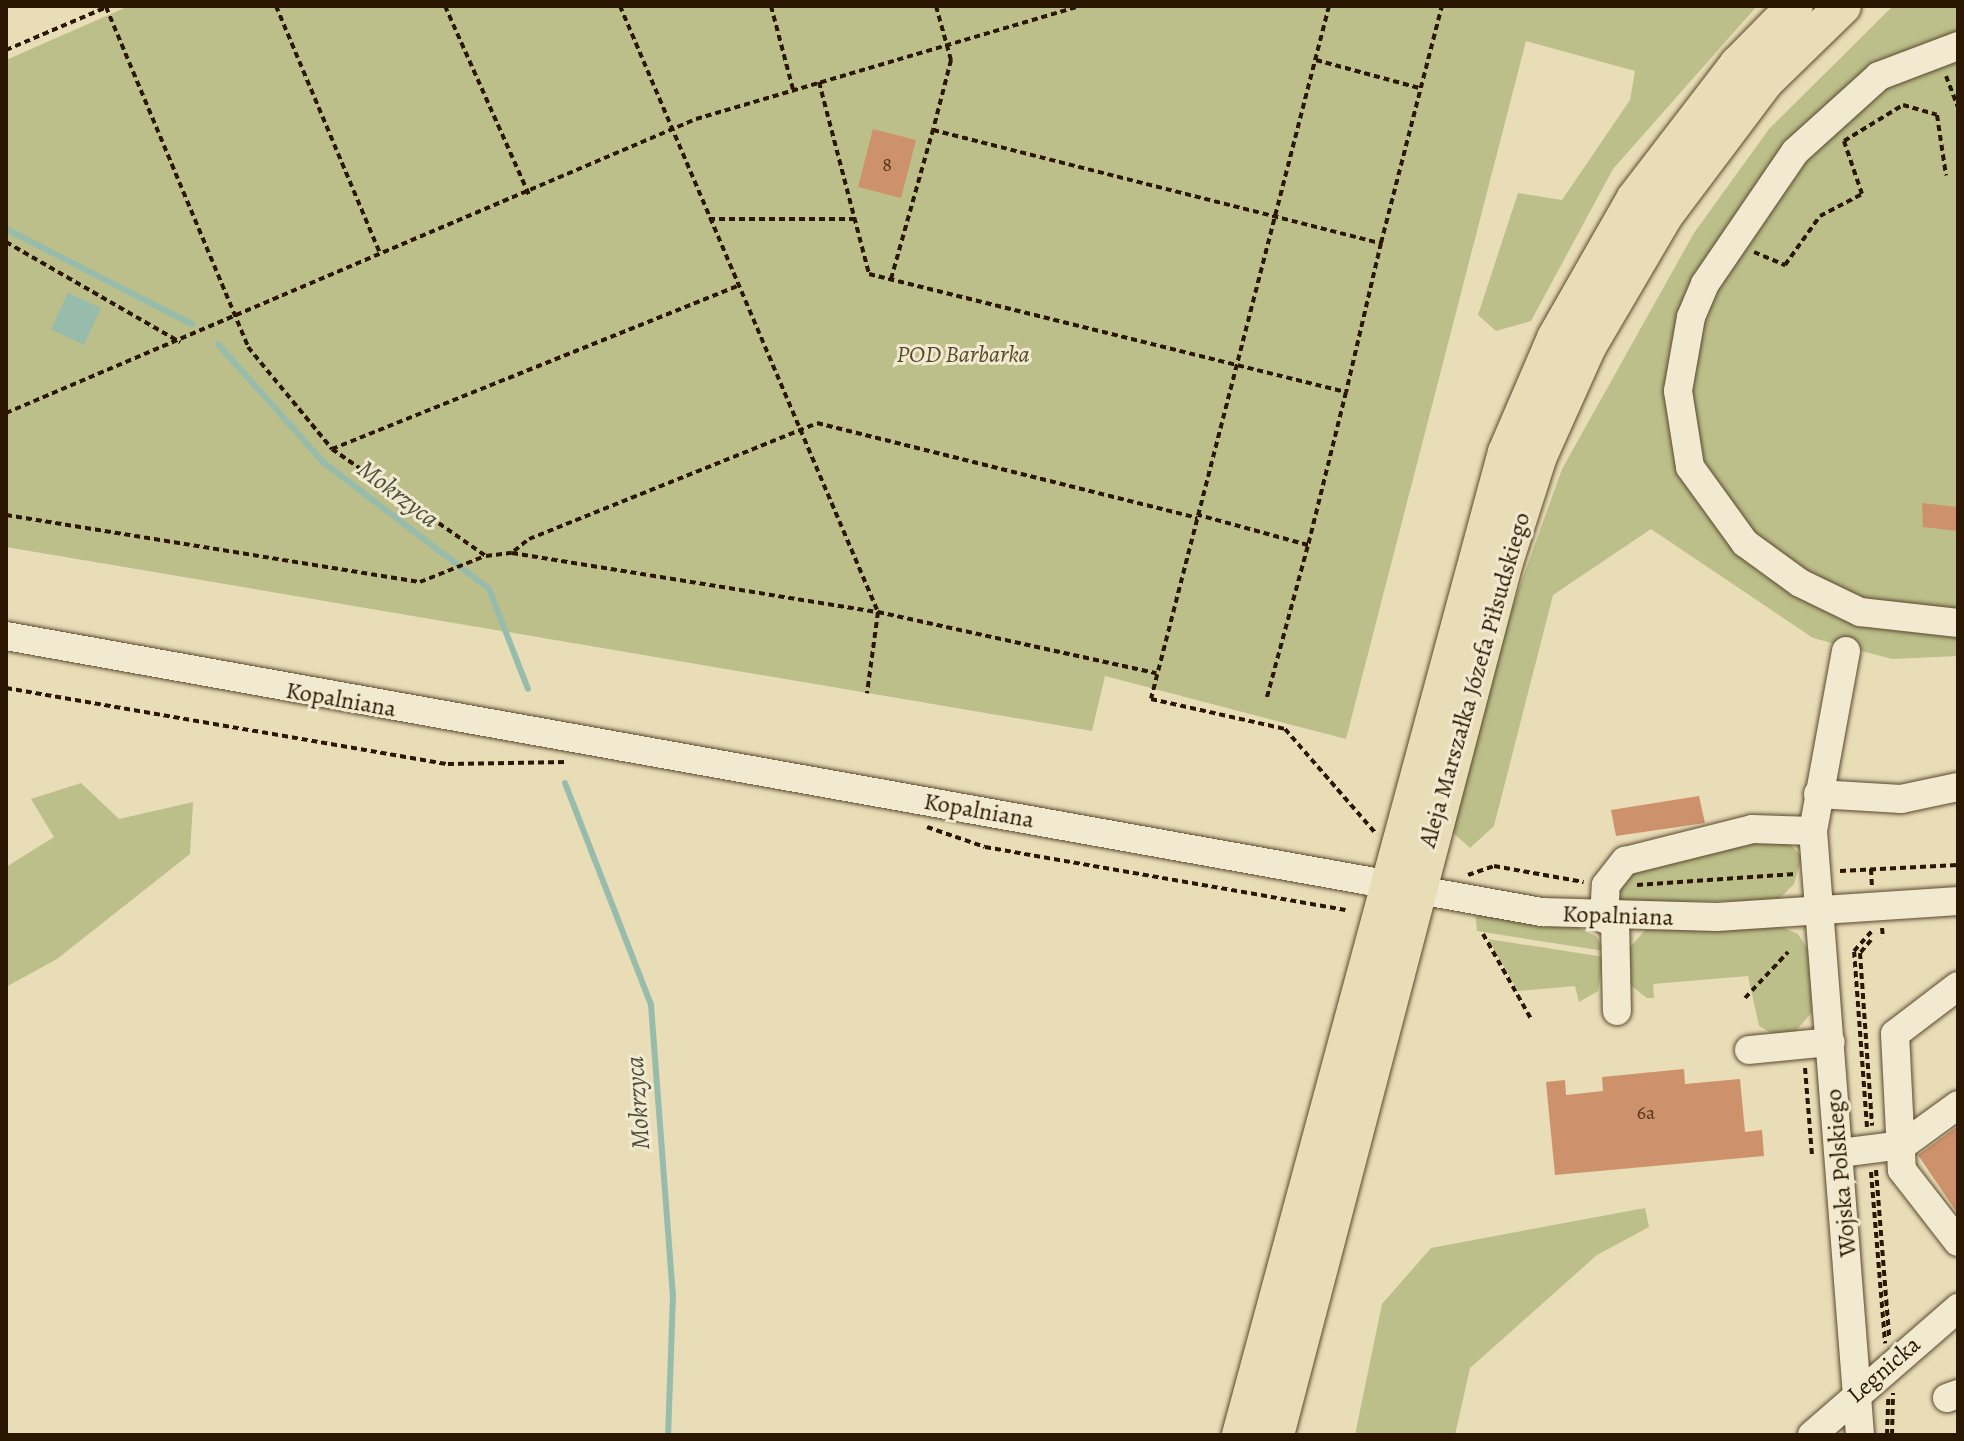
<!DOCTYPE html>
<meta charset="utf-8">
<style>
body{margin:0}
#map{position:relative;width:1964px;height:1441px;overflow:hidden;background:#e9ddb7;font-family:Alegreya,serif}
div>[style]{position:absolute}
.green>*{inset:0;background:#bcbf8a}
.water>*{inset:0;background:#97bcac}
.stream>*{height:6px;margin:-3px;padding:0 3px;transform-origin:3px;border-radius:3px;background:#97bcac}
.building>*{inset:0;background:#cd926b}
.path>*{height:4px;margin-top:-2px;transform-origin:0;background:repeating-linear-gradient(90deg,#2a1601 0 6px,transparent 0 10px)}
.roads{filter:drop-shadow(0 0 2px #5a482e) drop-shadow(0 0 2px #5a482e)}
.minor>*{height:28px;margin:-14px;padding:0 14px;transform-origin:14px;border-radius:14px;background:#f1e9d0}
.major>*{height:36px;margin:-18px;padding:0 18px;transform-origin:18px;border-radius:18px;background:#e9ddb7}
span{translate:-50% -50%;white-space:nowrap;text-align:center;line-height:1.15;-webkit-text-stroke:6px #f1e9d0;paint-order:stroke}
.number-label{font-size:20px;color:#53351c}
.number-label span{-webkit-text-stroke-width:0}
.park-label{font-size:24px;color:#56492a;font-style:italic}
.street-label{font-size:24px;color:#2a1601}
.water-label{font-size:26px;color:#50503d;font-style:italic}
.frame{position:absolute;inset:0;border:8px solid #2a1601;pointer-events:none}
</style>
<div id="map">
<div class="green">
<div style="clip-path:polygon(129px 6px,1757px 6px,1613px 169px,1531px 321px,1496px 331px,1478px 315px,1518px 193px,1562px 200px,1630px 100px,1635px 71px,1526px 41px,1346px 739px,1105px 676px,1092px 731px,6px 547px,6px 60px)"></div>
<div style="clip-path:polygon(1893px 6px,1958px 6px,1958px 656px,1892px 659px,1813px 638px,1651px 529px,1553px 595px,1494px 826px,1470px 848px,1451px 831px,1512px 608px,1562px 469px,1694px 233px,1769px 129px)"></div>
<div style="clip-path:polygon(81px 783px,119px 819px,193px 802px,190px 854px,57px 959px,6px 987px,6px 867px,54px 837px,31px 799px)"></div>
<div style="clip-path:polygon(1757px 842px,1790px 844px,1802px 857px,1794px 884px,1778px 900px,1622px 903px,1619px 890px,1642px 863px)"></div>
<div style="clip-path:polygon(1475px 911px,1574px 926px,1596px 936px,1604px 951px,1477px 931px)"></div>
<div style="clip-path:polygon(1776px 925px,1798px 934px,1809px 951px,1812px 1012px,1795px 1032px,1773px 1034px,1759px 1026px,1748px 976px,1653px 984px,1654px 998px,1647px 998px,1630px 985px,1628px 950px,1645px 930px)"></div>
<div style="clip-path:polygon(1488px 939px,1604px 957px,1598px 991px,1579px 1002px,1575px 986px,1518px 991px)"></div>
<div style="clip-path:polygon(1645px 1208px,1649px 1227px,1597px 1255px,1470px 1368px,1455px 1435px,1355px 1435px,1382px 1304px,1431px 1248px)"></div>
</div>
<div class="water">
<div style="clip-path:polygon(68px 293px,101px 308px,84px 345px,51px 329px)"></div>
</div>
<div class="stream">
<div style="left:6px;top:229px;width:209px;rotate:27.1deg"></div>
<div style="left:218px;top:344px;width:158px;rotate:48.3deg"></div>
<div style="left:323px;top:462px;width:209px;rotate:37.4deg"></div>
<div style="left:489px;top:589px;width:107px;rotate:68.7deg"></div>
<div style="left:565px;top:783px;width:238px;rotate:68.8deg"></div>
<div style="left:651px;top:1005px;width:291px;rotate:85.7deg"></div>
<div style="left:673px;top:1295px;width:140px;rotate:92deg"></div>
</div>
<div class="building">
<div style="clip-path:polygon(873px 129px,916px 140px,901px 198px,858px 187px)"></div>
<div style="clip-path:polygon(1922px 503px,1958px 507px,1958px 531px,1923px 527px)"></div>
<div style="clip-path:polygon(1699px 796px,1705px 823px,1616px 836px,1611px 810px)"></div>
<div style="clip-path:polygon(1684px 1069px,1685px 1084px,1740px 1079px,1745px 1132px,1762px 1130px,1764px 1156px,1555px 1175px,1546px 1082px,1565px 1080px,1566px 1095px,1603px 1091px,1602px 1077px)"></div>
<div style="clip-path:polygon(1958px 1126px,1958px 1214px,1918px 1155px)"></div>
</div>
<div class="path">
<div style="left:276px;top:6px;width:268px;rotate:67.2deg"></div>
<div style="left:445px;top:6px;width:207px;rotate:66deg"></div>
<div style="left:620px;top:6px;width:659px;rotate:66.94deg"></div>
<div style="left:878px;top:612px;width:82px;rotate:97.7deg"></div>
<div style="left:771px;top:6px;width:86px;rotate:75.2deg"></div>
<div style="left:936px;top:6px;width:56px;rotate:74.5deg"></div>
<div style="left:951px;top:60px;width:72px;rotate:104.4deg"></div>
<div style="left:933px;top:130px;width:462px;rotate:14.2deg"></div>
<div style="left:1381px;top:243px;width:153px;rotate:103.2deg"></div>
<div style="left:1329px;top:6px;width:715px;rotate:104.41deg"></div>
<div style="left:1151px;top:699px;width:137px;rotate:12.6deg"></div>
<div style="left:1285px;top:729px;width:140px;rotate:49deg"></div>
<div style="left:106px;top:7px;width:368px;rotate:67.3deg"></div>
<div style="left:248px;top:347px;width:132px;rotate:50.5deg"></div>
<div style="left:332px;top:449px;width:188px;rotate:34.8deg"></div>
<div style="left:486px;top:556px;width:26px;rotate:-7deg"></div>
<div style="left:512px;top:553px;width:371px;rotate:9.2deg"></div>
<div style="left:878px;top:612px;width:285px;rotate:12.4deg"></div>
<div style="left:6px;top:50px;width:112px;rotate:-23.1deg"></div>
<div style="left:1316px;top:60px;width:107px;rotate:15.2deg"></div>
<div style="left:1946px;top:76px;width:33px;rotate:69deg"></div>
<div style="left:819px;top:82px;width:198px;rotate:75.4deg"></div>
<div style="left:869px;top:274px;width:491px;rotate:13.9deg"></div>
<div style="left:1346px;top:392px;width:158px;rotate:103.9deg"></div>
<div style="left:1308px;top:545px;width:114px;rotate:-164.7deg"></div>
<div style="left:709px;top:219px;width:145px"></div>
<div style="left:6px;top:242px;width:201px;rotate:29.9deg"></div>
<div style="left:1381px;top:243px;width:245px;rotate:-75.6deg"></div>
<div style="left:1754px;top:252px;width:34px;rotate:23deg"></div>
<div style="left:1785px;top:265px;width:60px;rotate:-54.5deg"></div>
<div style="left:1820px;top:216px;width:47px;rotate:-27.6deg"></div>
<div style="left:1862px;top:194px;width:56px;rotate:-108.8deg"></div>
<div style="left:1844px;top:141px;width:69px;rotate:-31.4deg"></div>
<div style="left:1903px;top:105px;width:35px;rotate:16deg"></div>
<div style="left:1937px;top:115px;width:61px;rotate:81.5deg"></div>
<div style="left:891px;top:279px;width:155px;rotate:-74.3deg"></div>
<div style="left:6px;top:413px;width:750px;rotate:-23.08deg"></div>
<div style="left:696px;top:119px;width:399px;rotate:-16.4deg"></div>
<div style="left:332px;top:449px;width:440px;rotate:-21.9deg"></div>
<div style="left:6px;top:515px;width:419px;rotate:9.2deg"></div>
<div style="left:420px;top:582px;width:70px;rotate:-21.8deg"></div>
<div style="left:514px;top:551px;width:19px;rotate:-39deg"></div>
<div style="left:529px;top:539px;width:310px;rotate:-21.9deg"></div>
<div style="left:817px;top:423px;width:392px;rotate:14deg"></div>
<div style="left:6px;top:688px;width:448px;rotate:9.8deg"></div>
<div style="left:448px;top:764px;width:119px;rotate:-1deg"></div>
<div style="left:1267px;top:697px;width:157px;rotate:-74.9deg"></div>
<div style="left:927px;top:827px;width:61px;rotate:19deg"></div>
<div style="left:985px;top:847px;width:366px;rotate:9.9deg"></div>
<div style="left:1871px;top:869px;width:17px;rotate:87deg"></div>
<div style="left:1840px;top:871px;width:118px;rotate:-2.9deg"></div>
<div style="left:1468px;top:875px;width:28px;rotate:-19deg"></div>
<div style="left:1494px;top:866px;width:91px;rotate:10.1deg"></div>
<div style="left:1637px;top:885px;width:158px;rotate:-4deg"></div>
<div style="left:1882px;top:928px;width:10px;rotate:84deg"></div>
<div style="left:1483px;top:934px;width:98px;rotate:60.5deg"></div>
<div style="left:1871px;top:940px;width:17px;rotate:130deg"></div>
<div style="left:1860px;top:953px;width:173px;rotate:86deg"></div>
<div style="left:1745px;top:998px;width:63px;rotate:-46.9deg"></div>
<div style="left:1805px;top:1068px;width:87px;rotate:85.4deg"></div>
<div style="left:1867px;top:1127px;width:176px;rotate:-94.2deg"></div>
<div style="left:1854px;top:951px;width:28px;rotate:-48deg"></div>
<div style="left:1876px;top:1170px;width:168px;rotate:85.5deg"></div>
<div style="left:1871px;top:1172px;width:172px;rotate:85.3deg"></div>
<div style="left:1887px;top:1435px;width:36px;rotate:-88deg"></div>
<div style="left:1892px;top:1435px;width:42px;rotate:-88.6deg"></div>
</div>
<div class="roads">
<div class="minor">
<div style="left:1958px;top:46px;width:85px;rotate:159.2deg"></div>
<div style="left:1879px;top:76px;width:113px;rotate:137.9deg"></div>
<div style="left:1795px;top:152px;width:160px;rotate:124.3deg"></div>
<div style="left:1705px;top:284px;width:36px;rotate:113deg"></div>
<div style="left:1691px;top:317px;width:75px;rotate:100deg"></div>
<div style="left:1678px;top:391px;width:77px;rotate:81deg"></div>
<div style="left:1690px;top:467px;width:94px;rotate:54.1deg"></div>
<div style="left:1745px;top:543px;width:68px;rotate:36deg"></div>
<div style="left:1800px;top:583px;width:67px;rotate:25.8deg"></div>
<div style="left:1860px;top:612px;width:99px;rotate:6.4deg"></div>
<div style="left:6px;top:636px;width:1561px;rotate:10.19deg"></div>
<div style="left:1542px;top:912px;width:175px;rotate:1.6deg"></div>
<div style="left:1717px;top:917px;width:242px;rotate:-3.8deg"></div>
<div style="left:1846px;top:651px;width:183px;rotate:100.4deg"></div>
<div style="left:1813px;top:831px;width:606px;rotate:85.55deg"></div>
<div style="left:1818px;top:794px;width:83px;rotate:3.4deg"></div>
<div style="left:1901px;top:799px;width:58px;rotate:-11.9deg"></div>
<div style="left:1604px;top:919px;width:34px;rotate:-87deg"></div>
<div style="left:1606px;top:885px;width:31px;rotate:-52deg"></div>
<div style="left:1625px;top:861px;width:131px;rotate:-14.1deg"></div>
<div style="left:1752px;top:829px;width:61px;rotate:1.9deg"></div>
<div style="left:1615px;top:919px;width:92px;rotate:88.8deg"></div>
<div style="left:1958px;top:986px;width:79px;rotate:142.7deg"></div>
<div style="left:1895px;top:1034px;width:136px;rotate:87.1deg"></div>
<div style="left:1902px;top:1170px;width:91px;rotate:52.1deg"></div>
<div style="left:1749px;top:1050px;width:82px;rotate:-5.6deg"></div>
<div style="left:1840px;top:1153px;width:64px;rotate:-7.2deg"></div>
<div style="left:1903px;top:1145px;width:68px;rotate:-36deg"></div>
<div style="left:1947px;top:1398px;width:12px;rotate:-20deg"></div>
<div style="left:1812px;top:1435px;width:194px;rotate:-41deg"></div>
</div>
<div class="major">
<div style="left:1240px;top:1435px;width:1018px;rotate:-74.86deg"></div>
<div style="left:1506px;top:452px;width:124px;rotate:-66.7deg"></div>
<div style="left:1555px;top:338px;width:161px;rotate:-60.3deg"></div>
<div style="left:1635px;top:198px;width:169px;rotate:-52.5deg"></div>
<div style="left:1738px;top:64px;width:81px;rotate:-45.5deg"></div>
<div style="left:1276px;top:1435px;width:903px;rotate:-75.3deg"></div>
<div style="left:1505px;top:562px;width:111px;rotate:-72.2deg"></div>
<div style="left:1539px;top:456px;width:122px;rotate:-65.8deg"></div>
<div style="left:1589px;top:345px;width:152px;rotate:-59.6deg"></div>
<div style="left:1666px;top:214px;width:166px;rotate:-53.1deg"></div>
<div style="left:1766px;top:81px;width:107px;rotate:-44.2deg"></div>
</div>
</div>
<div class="number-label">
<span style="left:887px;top:164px">8</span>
<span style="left:1646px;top:1112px">6a</span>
</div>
<div class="park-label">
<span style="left:963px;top:355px">POD Barbarka</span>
</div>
<div class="street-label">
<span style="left:1475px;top:680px;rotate:-74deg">Aleja Marszałka Józefa Piłsudskiego</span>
<span style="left:341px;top:700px;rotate:10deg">Kopalniana</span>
<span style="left:979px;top:811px;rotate:10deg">Kopalniana</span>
<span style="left:1618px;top:916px;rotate:2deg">Kopalniana</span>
<span style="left:1841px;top:1173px;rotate:-95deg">Wojska Polskiego</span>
<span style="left:1884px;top:1370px;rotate:-41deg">Legnicka</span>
</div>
<div class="water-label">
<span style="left:398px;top:494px;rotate:37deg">Mokrzyca</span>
<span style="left:638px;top:1103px;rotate:-94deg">Mokrzyca</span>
</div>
<div class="frame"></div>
</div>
